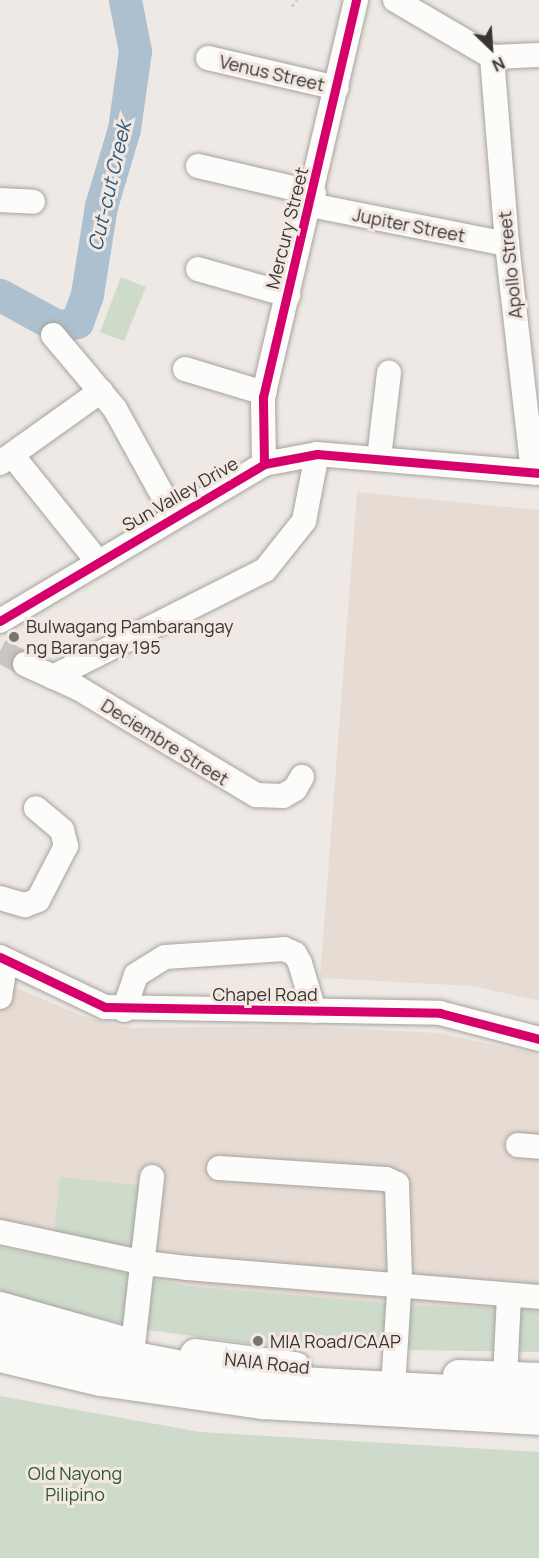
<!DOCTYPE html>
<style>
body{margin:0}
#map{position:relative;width:539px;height:1558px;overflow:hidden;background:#eee9e5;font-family:Manrope,sans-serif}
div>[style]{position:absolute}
.built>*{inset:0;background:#e7dcd4}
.green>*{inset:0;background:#cedaca}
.river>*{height:33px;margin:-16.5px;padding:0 16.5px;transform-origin:16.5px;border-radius:16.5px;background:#adc0cf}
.minor-tunnel>*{height:24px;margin-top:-12px;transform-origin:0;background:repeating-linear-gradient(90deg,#cac5c1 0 24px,transparent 0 36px)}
.path>*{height:3px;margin-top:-1.5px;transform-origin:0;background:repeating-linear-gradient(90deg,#cdcac8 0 3px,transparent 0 6px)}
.roads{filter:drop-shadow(0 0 2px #a6a3a0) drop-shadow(0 0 2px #a6a3a0)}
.minor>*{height:24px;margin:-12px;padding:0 12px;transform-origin:12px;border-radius:12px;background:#fcfcfb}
.major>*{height:32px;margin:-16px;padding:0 16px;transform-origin:16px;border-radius:16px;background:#fcfcfb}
.highway>*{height:33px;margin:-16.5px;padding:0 16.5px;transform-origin:16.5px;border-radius:16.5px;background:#fcfcfb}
.cycleway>*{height:9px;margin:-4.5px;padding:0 4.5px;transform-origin:4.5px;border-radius:4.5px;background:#d6006c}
.dots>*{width:16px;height:16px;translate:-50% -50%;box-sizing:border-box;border:3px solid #f2e8e1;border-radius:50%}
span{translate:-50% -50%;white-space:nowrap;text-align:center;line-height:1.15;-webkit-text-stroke:6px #f2e8e1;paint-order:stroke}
.street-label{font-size:18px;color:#393533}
.poi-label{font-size:18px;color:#393533}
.left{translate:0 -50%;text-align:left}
.park-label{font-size:18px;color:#2e5833}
.water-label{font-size:20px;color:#295b7d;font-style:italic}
.north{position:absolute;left:461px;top:18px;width:60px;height:60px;-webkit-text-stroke:4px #f2e8e1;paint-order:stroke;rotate:155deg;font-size:16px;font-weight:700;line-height:24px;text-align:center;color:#393533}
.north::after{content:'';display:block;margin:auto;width:21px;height:27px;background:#393533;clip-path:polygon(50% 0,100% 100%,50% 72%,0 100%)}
</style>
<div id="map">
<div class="built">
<div style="clip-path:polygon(357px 492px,539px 510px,539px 1001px,472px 986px,320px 978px)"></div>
<div style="clip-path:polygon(0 981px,84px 1017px,130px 1028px,292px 1026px,440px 1033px,539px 1055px,539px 1308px,423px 1306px,188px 1286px,0 1247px)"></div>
</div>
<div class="green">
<div style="clip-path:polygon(121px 277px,146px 287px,124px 341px,100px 332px)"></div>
<div style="clip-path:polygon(60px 1177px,147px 1186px,141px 1249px,53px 1241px)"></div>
<div style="clip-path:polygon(0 1247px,188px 1286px,423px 1306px,539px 1308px,539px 1352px,284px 1348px,147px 1330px,0 1294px)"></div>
<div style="clip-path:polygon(0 1396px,200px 1432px,539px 1452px,539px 1558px,0 1558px)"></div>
</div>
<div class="river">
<div style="left:0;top:295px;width:67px;rotate:28.5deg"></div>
<div style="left:59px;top:327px;width:19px;rotate:-16deg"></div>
<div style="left:77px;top:322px;width:30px;rotate:-70deg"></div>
<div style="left:87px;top:294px;width:89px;rotate:-81deg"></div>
<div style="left:101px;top:206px;width:80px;rotate:-73.4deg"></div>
<div style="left:124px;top:129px;width:79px;rotate:-82deg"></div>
<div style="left:135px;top:51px;width:52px;rotate:-101.1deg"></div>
</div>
<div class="minor-tunnel">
<div style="left:0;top:651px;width:28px;rotate:27deg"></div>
</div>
<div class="path">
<div style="left:292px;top:6px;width:8px;rotate:-50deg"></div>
</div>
<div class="roads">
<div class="minor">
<div style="left:395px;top:0;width:113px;rotate:30.4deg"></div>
<div style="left:492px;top:57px;width:47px;rotate:-2.4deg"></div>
<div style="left:492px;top:57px;width:188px;rotate:85.4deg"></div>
<div style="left:507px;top:244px;width:230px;rotate:83.5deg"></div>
<div style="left:208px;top:58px;width:132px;rotate:13.1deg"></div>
<div style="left:198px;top:166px;width:119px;rotate:13.1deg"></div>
<div style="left:0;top:200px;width:33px;rotate:3deg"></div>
<div style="left:311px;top:205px;width:200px;rotate:11.3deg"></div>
<div style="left:198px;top:269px;width:94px;rotate:16.1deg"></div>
<div style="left:53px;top:335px;width:97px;rotate:50deg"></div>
<div style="left:115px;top:409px;width:122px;rotate:61.1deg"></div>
<div style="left:185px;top:369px;width:83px;rotate:16.9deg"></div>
<div style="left:12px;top:455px;width:137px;rotate:51.2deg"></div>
<div style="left:379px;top:458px;width:86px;rotate:-83.3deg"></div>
<div style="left:0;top:463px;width:124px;rotate:-35.5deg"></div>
<div style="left:264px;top:464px;width:67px;rotate:-90.9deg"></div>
<div style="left:263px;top:397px;width:408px;rotate:-76.8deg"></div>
<div style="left:0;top:621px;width:307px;rotate:-30.7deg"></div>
<div style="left:264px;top:464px;width:54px;rotate:-10.7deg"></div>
<div style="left:317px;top:454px;width:223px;rotate:4.9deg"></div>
<div style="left:25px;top:664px;width:58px;rotate:24.4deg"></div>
<div style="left:78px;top:688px;width:208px;rotate:31deg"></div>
<div style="left:256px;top:795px;width:27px;rotate:2deg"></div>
<div style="left:283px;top:796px;width:14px;rotate:-30deg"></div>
<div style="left:295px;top:789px;width:14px;rotate:-60deg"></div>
<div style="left:53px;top:677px;width:237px;rotate:-26.8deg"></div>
<div style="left:265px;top:570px;width:63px;rotate:-51.5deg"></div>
<div style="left:304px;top:521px;width:68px;rotate:-79deg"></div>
<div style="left:0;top:898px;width:26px;rotate:16deg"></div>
<div style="left:25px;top:905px;width:14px;rotate:-21deg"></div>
<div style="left:38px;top:900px;width:61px;rotate:-62.6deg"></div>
<div style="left:66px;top:846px;width:16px;rotate:-104deg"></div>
<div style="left:62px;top:830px;width:34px;rotate:-140deg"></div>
<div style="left:0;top:957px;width:116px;rotate:25.5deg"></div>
<div style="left:105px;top:1007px;width:335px;rotate:1deg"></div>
<div style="left:440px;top:1013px;width:102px;rotate:14.7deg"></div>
<div style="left:0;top:997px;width:36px;rotate:-81deg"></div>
<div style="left:124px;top:1010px;width:37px;rotate:-71deg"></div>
<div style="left:136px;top:975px;width:34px;rotate:-32deg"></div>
<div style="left:165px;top:957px;width:119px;rotate:-3.8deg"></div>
<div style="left:284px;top:949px;width:12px;rotate:24deg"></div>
<div style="left:295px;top:954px;width:10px;rotate:61deg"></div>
<div style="left:300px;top:963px;width:50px;rotate:73.7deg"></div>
<div style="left:518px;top:1145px;width:21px;rotate:5deg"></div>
<div style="left:219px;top:1168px;width:167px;rotate:3.8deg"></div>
<div style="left:386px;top:1179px;width:12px;rotate:24deg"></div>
<div style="left:397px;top:1184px;width:93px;rotate:88.2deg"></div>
<div style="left:400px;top:1277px;width:96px;rotate:93.6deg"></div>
<div style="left:0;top:1232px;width:147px;rotate:12.1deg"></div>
<div style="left:144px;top:1263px;width:43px;rotate:6.6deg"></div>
<div style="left:187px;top:1268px;width:353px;rotate:4.7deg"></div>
<div style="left:133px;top:1345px;width:169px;rotate:-83.5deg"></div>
<div style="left:505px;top:1378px;width:83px;rotate:-87.2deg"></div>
</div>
<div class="major">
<div style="left:0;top:1308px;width:125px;rotate:15.8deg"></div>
<div style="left:196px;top:1355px;width:100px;rotate:7.5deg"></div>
<div style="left:0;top:1356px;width:104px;rotate:13.4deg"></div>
<div style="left:101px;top:1380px;width:164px;rotate:8.1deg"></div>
<div style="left:263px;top:1403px;width:276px;rotate:3.3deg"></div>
<div style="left:459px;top:1376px;width:80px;rotate:2.1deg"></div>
</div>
<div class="highway">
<div style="left:0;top:1337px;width:75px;rotate:6.9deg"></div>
<div style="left:74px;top:1346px;width:176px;rotate:11.1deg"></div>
<div style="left:247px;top:1380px;width:292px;rotate:3.1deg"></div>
</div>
</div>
<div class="cycleway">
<div style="left:264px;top:464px;width:67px;rotate:-90.9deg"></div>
<div style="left:263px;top:397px;width:408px;rotate:-76.8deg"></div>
<div style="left:0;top:621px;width:307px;rotate:-30.7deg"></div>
<div style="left:264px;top:464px;width:54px;rotate:-10.7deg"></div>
<div style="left:317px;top:454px;width:223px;rotate:4.9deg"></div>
<div style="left:0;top:957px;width:116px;rotate:25.5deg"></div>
<div style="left:105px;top:1007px;width:335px;rotate:1deg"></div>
<div style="left:440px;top:1013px;width:102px;rotate:14.7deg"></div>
</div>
<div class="dots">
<div style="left:14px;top:637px;background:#787471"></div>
<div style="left:258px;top:1341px;background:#787471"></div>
</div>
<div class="street-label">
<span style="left:272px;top:73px;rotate:13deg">Venus Street</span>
<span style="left:409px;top:225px;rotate:11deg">Jupiter Street</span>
<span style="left:287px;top:228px;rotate:-76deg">Mercury Street</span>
<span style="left:510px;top:265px;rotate:-96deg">Apollo Street</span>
<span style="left:180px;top:494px;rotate:-30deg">Sun Valley Drive</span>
<span style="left:165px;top:742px;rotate:32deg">Deciembre Street</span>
<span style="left:265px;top:994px">Chapel Road</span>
<span style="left:267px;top:1363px;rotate:6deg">NAIA Road</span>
</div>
<div class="poi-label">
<span class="left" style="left:26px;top:637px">Bulwagang Pambarangay<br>ng Barangay 195</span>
<span class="left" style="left:270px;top:1341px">MIA Road/CAAP</span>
</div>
<div class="park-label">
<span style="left:75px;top:1484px">Old Nayong<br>Pilipino</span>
</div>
<div class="water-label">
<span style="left:109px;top:186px;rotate:-77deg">Cut-cut Creek</span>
</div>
<div class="north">N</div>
</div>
